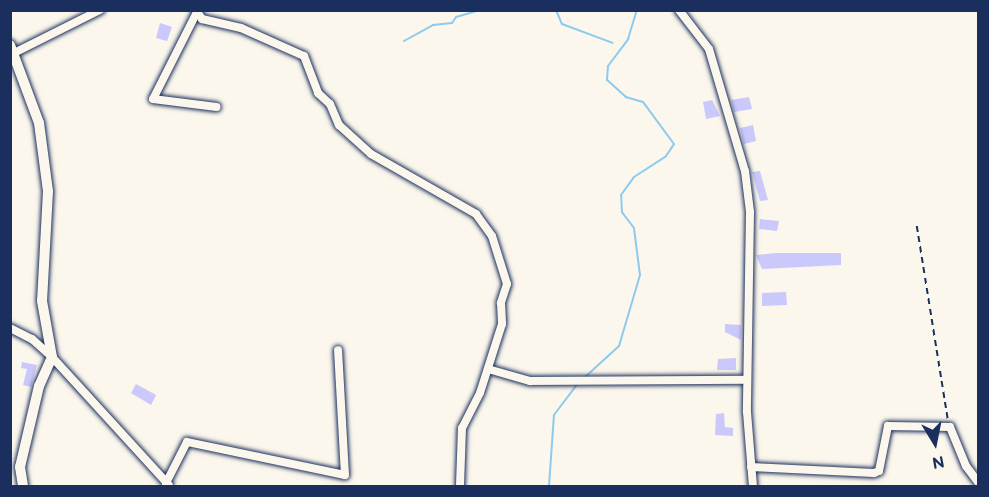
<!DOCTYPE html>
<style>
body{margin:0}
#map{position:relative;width:989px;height:497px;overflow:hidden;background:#fbf7ec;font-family:"Balsamiq Sans",sans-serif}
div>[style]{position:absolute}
.stream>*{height:2px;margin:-1px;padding:0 1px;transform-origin:1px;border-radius:1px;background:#8dcbee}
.building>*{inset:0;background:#cbc8fb}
.path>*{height:1.5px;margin-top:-0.75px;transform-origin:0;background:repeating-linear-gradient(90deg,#1b2f5e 0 6px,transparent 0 10.5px)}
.roads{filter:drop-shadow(0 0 2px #1b2f5e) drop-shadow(0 0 2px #1b2f5e)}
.minor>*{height:8px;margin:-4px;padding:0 4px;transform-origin:4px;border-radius:4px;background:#fbf7ec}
.tertiary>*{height:10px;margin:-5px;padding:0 5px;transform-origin:5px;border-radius:5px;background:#fbf7ec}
span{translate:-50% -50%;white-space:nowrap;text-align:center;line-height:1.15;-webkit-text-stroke:4.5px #fbf7ec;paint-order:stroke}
.frame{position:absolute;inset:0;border:12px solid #1b2f5e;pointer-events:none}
.north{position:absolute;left:905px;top:413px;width:60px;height:60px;-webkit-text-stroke:4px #fbf7ec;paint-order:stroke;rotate:170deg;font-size:16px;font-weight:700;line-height:24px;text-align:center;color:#1b2f5e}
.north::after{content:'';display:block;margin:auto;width:21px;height:27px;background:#1b2f5e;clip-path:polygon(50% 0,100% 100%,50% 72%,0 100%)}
</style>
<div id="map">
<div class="stream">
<div style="left:556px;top:10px;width:15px;rotate:67deg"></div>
<div style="left:562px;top:24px;width:54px;rotate:20.4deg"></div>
<div style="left:404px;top:41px;width:33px;rotate:-29deg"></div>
<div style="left:433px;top:25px;width:19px;rotate:-6deg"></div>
<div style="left:452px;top:23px;width:7px;rotate:-56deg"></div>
<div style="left:456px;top:17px;width:25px;rotate:-16deg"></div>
<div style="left:584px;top:378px;width:47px;rotate:-42.4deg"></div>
<div style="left:619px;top:346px;width:74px;rotate:-73.5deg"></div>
<div style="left:640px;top:275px;width:47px;rotate:-97.3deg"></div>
<div style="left:634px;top:228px;width:20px;rotate:-127deg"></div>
<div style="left:622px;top:212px;width:17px;rotate:-93deg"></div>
<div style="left:621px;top:195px;width:22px;rotate:-54deg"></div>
<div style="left:634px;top:177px;width:38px;rotate:-33deg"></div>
<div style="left:666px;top:156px;width:14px;rotate:-56deg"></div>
<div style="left:674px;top:144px;width:52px;rotate:-126.4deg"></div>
<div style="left:643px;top:102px;width:18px;rotate:-164deg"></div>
<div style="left:626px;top:97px;width:25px;rotate:-138deg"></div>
<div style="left:607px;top:80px;width:14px;rotate:-86deg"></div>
<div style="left:608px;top:66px;width:34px;rotate:-53deg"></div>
<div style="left:628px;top:39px;width:30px;rotate:-73deg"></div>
<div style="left:549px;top:486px;width:71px;rotate:-86deg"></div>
<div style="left:554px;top:415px;width:39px;rotate:-53deg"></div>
</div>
<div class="building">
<div style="clip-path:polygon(160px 23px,172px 27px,167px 41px,156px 38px)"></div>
<div style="clip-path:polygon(749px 97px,752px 109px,734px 112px,731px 100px)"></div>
<div style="clip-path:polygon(712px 100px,720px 116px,706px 119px,703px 102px)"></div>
<div style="clip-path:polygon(753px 125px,756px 141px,744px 144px,740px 128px)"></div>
<div style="clip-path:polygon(760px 171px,768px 200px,760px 201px,752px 172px)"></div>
<div style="clip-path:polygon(760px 219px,779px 221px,777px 231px,759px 229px)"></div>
<div style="clip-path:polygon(776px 253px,841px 253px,841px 265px,762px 269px,756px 255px)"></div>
<div style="clip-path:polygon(786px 292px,787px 305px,762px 306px,762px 293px)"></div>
<div style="clip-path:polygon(725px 324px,741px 325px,741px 340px,725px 332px)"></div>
<div style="clip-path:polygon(736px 358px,736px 370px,717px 370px,718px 359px)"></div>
<div style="clip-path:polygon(22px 362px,37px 365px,31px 387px,23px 385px,27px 369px,21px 368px)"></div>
<div style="clip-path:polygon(136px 384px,156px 395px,151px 405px,131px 393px)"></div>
<div style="clip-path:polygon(724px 413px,725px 427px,733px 428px,733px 436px,715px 435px,716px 414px)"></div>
</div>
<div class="path">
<div style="left:917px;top:226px;width:196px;rotate:80.9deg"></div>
</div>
<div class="roads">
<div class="minor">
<div style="left:196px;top:10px;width:11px;rotate:56deg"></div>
<div style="left:202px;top:19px;width:40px;rotate:13deg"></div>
<div style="left:241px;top:28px;width:69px;rotate:24deg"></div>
<div style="left:304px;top:56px;width:40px;rotate:69deg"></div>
<div style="left:318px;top:93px;width:16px;rotate:43deg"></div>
<div style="left:330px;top:104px;width:23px;rotate:67deg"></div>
<div style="left:339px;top:125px;width:43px;rotate:42.2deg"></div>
<div style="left:371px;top:154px;width:121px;rotate:29.7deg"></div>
<div style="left:476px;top:214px;width:27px;rotate:54deg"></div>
<div style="left:492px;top:236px;width:50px;rotate:72.6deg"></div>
<div style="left:507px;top:284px;width:20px;rotate:108deg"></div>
<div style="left:501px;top:303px;width:21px;rotate:87deg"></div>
<div style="left:502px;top:324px;width:72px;rotate:107.7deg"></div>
<div style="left:480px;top:393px;width:39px;rotate:117deg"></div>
<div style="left:462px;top:428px;width:58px;rotate:92deg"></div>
<div style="left:679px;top:10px;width:49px;rotate:52.4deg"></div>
<div style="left:709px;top:49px;width:127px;rotate:73.6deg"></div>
<div style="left:745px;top:171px;width:41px;rotate:83deg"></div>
<div style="left:750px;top:212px;width:200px;rotate:90.9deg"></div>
<div style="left:747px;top:412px;width:74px;rotate:85.4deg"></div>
<div style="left:196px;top:14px;width:95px;rotate:116.8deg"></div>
<div style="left:153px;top:99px;width:64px;rotate:7.1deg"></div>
<div style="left:10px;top:55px;width:101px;rotate:-26.6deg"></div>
<div style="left:10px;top:328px;width:25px;rotate:27deg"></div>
<div style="left:32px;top:339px;width:27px;rotate:42deg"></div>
<div style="left:52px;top:357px;width:173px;rotate:47.6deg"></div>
<div style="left:488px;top:369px;width:44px;rotate:15.9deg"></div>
<div style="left:530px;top:381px;width:217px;rotate:-0.3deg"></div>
<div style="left:751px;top:467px;width:123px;rotate:2.8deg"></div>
<div style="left:874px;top:473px;width:5px;rotate:-22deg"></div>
<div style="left:879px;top:471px;width:46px;rotate:-78.7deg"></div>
<div style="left:888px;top:426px;width:62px;rotate:0.9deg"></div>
<div style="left:950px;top:427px;width:42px;rotate:67.7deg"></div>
<div style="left:966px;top:466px;width:20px;rotate:53deg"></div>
<div style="left:166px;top:483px;width:46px;rotate:-62.9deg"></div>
<div style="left:187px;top:442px;width:161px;rotate:11.8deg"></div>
<div style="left:345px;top:475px;width:125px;rotate:-93.2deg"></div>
</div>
<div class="tertiary">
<div style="left:10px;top:45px;width:83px;rotate:69.6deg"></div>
<div style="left:39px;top:123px;width:69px;rotate:82.5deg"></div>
<div style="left:48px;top:191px;width:110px;rotate:93.1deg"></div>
<div style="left:42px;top:301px;width:57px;rotate:79.9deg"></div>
<div style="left:52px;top:357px;width:32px;rotate:114deg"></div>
<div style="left:39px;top:386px;width:83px;rotate:103.2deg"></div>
<div style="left:20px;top:467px;width:19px;rotate:81deg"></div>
</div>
</div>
<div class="frame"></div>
<div class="north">N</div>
</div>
